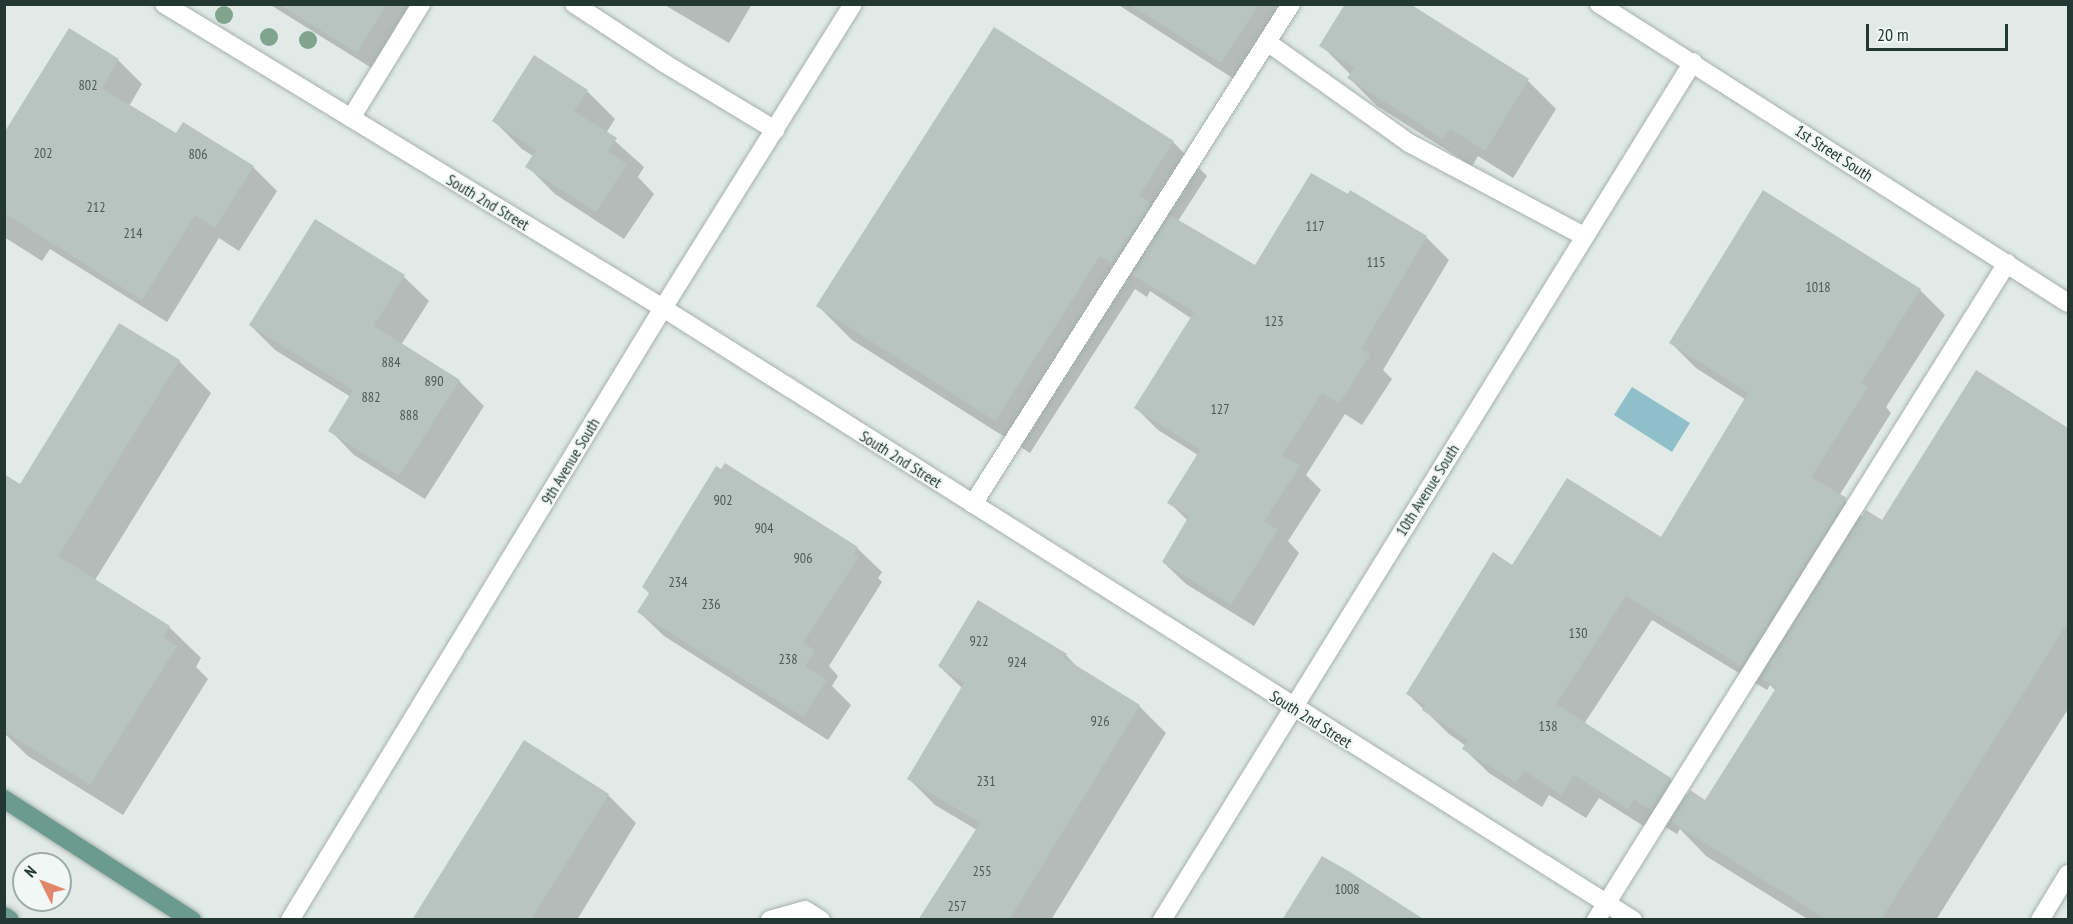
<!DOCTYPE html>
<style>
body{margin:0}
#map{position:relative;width:2073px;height:924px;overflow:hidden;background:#e1eae6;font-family:"PT Sans Narrow",sans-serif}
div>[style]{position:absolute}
.water>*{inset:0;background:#8fbfc8}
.shadow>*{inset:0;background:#0003}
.building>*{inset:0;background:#b7c4bf}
.roads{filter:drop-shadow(0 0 2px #a5b1ad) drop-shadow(0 0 2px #a5b1ad)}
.service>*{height:18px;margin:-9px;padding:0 9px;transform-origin:9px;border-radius:9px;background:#fff}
.minor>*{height:18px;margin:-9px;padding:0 9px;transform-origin:9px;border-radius:9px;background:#fff}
.tertiary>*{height:18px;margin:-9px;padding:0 9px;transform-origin:9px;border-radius:9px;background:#fff}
.primary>*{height:18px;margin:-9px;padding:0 9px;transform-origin:9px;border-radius:9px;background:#6b9a8e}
.trees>*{width:18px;height:18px;margin:-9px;border-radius:50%;background:#81a48f}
span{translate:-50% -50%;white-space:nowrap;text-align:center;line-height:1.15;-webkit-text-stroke:4.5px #f1f7f4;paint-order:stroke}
.number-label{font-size:14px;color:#495b56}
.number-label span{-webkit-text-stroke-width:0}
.street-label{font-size:16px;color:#243833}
.frame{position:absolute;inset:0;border:6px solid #243833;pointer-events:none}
.north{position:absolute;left:12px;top:852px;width:60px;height:60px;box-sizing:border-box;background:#f1f7f4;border:2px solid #9faba7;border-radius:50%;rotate:312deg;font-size:16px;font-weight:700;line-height:24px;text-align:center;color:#243833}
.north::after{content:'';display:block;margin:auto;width:21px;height:27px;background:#e18668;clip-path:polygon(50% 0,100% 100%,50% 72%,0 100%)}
.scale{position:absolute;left:1866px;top:24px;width:142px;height:27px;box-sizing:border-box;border:3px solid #243833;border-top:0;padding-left:8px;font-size:18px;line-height:21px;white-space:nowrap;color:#243833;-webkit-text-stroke:4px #f1f7f4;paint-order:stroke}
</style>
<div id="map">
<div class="water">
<div style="clip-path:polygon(1632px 387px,1690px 423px,1672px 452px,1614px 415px)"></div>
</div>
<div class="shadow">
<div style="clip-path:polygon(269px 4px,419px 4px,378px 72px)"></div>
<div style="clip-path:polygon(663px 4px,752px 4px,729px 43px)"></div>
<div style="clip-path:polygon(1117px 4px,1298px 4px,1245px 86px)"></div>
<div style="clip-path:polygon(1407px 4px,1528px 81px,1556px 109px,1513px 178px,1478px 156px,1472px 166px,1377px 106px,1349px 78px,1351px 75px,1321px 45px)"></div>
<div style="clip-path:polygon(69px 30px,118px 60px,142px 84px,129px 106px,176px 135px,253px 167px,277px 191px,239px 251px,219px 238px,167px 322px,50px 249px,42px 261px,4px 237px,4px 134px)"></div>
<div style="clip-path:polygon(587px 91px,615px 119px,606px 133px,644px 167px,638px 177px,654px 194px,624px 239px,555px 194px,527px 166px,533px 156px,522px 149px,494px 121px)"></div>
<div style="clip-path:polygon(1173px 142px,1207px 176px,1178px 221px,1256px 267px,1350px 192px,1426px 237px,1449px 260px,1383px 370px,1392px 379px,1362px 425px,1345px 414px,1306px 475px,1321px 490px,1288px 541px,1299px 553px,1254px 626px,1186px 584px,1163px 562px,1188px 521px,1169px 502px,1198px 455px,1158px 430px,1136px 408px,1192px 319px,1150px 291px,1147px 297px,1135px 289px,1030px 453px,852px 340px,818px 306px)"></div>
<div style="clip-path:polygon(404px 277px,429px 301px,401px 345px,459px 381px,484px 406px,425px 499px,354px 455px,330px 430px,351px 397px,275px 350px,250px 325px)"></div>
<div style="clip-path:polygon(evenodd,1920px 290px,1945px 315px,1886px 407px,1891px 413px,1839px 496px,1863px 517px,1882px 522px,1977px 372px,2068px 429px,2068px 709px,1936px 920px,1809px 920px,1706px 856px,1680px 829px,1677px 834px,1659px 823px,1653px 832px,1599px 798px,1586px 818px,1549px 795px,1542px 807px,1489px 773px,1464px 749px,1466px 746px,1449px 734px,1408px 694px,1513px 567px,1661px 539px,1746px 400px,1696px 368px,1671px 343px,1920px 290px,1652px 620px,1767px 690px,1770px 685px,1776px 691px,1706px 802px,1688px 797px,1670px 779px,1584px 724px,1652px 620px)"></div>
<div style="clip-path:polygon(179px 361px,211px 393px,95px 580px,169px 627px,201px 658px,196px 667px,208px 679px,123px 815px,28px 756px,4px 733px,20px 486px)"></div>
<div style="clip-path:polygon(857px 548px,882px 572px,878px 578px,882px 582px,829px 666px,838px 676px,832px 686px,851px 705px,828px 740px,664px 636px,639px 612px,650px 594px,643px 587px)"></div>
<div style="clip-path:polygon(1066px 655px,1079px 669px,1139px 706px,1166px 733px,1051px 920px,923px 920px,977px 830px,935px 805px,909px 779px,963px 689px,939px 666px)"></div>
<div style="clip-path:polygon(608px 795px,636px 823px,577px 920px,414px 920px)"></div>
</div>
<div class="building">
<div style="clip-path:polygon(278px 4px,387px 4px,357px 53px)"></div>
<div style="clip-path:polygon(1129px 4px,1259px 4px,1221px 63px)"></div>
<div style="clip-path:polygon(1345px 4px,1410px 4px,1529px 79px,1485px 151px,1450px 129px,1443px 139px,1347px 78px,1354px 68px,1319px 46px)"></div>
<div style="clip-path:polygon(994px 27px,1174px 141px,1139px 196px,1151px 203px,1112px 264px,1100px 256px,995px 421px,816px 306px)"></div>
<div style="clip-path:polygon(69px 28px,119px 59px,102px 88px,176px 133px,183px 122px,254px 166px,215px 228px,195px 215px,142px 300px,4px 213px,4px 133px)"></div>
<div style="clip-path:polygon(534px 55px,588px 90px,574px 111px,617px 138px,608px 152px,627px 164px,596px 212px,525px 167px,536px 150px,492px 121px)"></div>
<div style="clip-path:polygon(1311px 173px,1348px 194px,1350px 190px,1427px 236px,1361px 349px,1370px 355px,1339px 404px,1322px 393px,1282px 455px,1300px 466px,1264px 521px,1278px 530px,1231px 605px,1162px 562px,1189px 516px,1167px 503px,1200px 450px,1134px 408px,1194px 312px,1132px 275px,1170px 215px,1255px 265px)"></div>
<div style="clip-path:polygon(1763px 190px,1921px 289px,1861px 383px,1868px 387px,1811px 477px,1847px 498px,1741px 666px,1626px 596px,1556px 704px,1671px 778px,1651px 810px,1634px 799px,1628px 809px,1574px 775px,1561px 795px,1524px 771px,1516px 783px,1462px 749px,1468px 740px,1422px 710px,1425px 705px,1406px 694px,1493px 552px,1512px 565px,1567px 478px,1661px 537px,1748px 393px,1669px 343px)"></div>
<div style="clip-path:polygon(315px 219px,405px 275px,374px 326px,460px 380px,399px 476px,328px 431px,353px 390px,249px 325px)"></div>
<div style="clip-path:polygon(119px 323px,180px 360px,58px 556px,170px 626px,163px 637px,177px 646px,90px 785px,4px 731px,4px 474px,20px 484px)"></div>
<div style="clip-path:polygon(1976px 370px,2068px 428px,2068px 622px,1881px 920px,1827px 920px,1671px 822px,1690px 790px,1705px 800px,1776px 688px,1761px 678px,1866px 510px,1882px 520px)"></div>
<div style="clip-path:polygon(725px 463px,858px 547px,854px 554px,859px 556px,803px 643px,815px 650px,805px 666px,827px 680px,803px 717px,637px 612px,650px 592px,642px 587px,716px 466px,721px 469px)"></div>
<div style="clip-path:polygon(978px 600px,1067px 654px,1064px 658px,1140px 705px,1009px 920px,918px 920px,980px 823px,907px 779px,964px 683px,938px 666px)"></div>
<div style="clip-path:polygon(524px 740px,609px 794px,531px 920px,412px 920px)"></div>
<div style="clip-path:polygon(1322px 856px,1350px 872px,1425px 920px,1282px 920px)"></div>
</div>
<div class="roads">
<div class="service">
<div style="left:574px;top:4px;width:108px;rotate:33.2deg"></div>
<div style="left:664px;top:63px;width:130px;rotate:31.1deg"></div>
<div style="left:1267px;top:42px;width:174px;rotate:35.4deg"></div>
<div style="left:1409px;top:143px;width:198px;rotate:28deg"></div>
<div style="left:351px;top:118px;width:134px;rotate:-58.4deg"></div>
<div style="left:973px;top:504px;width:593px;rotate:-57.54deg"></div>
<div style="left:770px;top:920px;width:36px;rotate:-16deg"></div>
<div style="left:805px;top:910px;width:19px;rotate:32deg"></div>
<div style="left:1596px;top:920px;width:775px;rotate:-57.97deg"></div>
</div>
<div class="minor">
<div style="left:164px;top:4px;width:584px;rotate:31.35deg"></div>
<div style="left:663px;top:308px;width:1147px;rotate:32.25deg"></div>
<div style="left:290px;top:920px;width:717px;rotate:-58.64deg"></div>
<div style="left:663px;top:308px;width:358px;rotate:-58deg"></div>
<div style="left:1162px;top:920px;width:1009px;rotate:-58.25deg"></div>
<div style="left:2040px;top:920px;width:54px;rotate:-58.7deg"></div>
</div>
<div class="tertiary">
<div style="left:1599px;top:4px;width:556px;rotate:32.52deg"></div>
</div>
<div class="primary">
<div style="left:4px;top:799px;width:224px;rotate:32.8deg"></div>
<div style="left:4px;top:916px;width:7px;rotate:34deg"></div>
</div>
</div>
<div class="trees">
<div style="left:224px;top:15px"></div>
<div style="left:269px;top:37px"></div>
<div style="left:308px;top:40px"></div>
</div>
<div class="number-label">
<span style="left:88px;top:85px">802</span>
<span style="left:43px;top:153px">202</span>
<span style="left:198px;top:154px">806</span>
<span style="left:96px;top:207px">212</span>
<span style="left:1315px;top:226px">117</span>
<span style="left:133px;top:233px">214</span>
<span style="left:1376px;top:262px">115</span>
<span style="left:1818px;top:287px">1018</span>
<span style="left:1274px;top:321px">123</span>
<span style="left:391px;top:362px">884</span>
<span style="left:434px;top:381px">890</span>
<span style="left:371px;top:397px">882</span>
<span style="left:1220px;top:409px">127</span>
<span style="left:409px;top:415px">888</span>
<span style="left:723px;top:500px">902</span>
<span style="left:764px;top:528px">904</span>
<span style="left:803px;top:558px">906</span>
<span style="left:678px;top:582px">234</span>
<span style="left:711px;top:604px">236</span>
<span style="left:1578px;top:633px">130</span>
<span style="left:979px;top:641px">922</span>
<span style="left:788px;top:659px">238</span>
<span style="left:1017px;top:662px">924</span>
<span style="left:1100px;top:721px">926</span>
<span style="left:1548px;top:726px">138</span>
<span style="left:986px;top:781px">231</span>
<span style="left:982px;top:871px">255</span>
<span style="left:1347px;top:889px">1008</span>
<span style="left:957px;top:906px">257</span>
</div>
<div class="street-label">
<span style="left:1834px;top:153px;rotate:33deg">1st Street South</span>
<span style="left:488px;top:202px;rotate:31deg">South 2nd Street</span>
<span style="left:901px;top:459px;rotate:32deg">South 2nd Street</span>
<span style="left:570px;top:461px;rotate:-59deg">9th Avenue South</span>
<span style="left:1427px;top:490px;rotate:-58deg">10th Avenue South</span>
<span style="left:1311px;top:719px;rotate:32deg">South 2nd Street</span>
</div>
<div class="frame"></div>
<div class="north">N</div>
<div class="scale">20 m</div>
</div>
